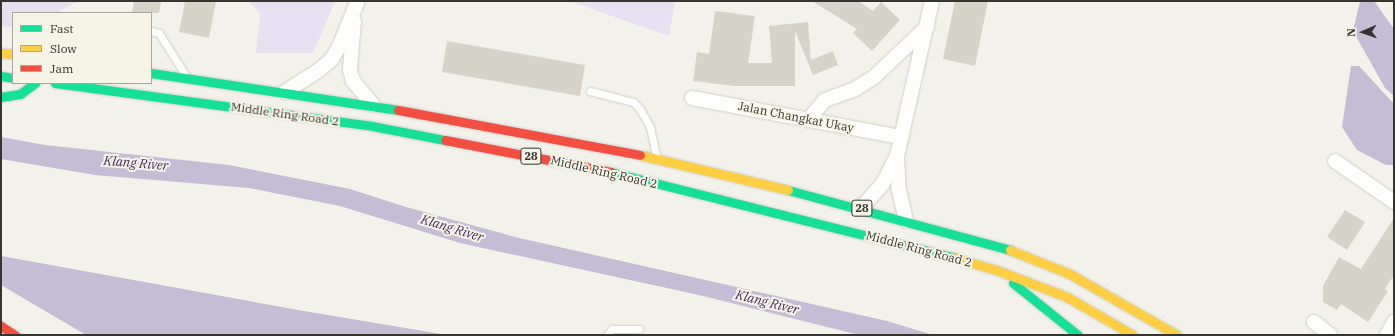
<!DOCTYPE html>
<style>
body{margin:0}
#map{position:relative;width:1395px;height:336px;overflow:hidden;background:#f2f1ea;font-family:"IBM Plex Serif",serif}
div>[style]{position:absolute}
.green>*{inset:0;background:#e7e0f0}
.water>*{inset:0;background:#c5bcd6}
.building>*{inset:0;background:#d6d4c9}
.roads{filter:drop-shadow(0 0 1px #d0cfc9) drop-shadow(0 0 1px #d0cfc9)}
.lane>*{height:7px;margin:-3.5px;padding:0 3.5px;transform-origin:3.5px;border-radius:3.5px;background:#fdfdfc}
.street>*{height:14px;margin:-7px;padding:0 7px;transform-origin:7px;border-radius:7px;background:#fdfdfc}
.fast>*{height:9px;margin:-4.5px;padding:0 4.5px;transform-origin:4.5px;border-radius:4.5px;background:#16e098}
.slow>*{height:9px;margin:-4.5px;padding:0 4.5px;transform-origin:4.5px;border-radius:4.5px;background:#ffcf43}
.jam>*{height:9px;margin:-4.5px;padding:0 4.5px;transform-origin:4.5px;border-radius:4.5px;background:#f24e42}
span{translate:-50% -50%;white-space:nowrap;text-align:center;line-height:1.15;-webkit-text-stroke:4px #f6f4e7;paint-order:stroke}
.shield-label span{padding:1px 3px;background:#f6f4e7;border:1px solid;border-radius:3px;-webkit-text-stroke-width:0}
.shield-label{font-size:11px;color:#35342f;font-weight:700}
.street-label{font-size:12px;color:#35342f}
.water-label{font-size:13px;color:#402b5e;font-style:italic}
.frame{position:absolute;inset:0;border:2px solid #35342f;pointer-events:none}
.legend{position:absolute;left:12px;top:12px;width:140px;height:72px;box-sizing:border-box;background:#f6f4e7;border:1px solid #a9a79d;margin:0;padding:5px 7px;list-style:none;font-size:12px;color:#35342f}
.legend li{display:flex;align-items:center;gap:8px;height:20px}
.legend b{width:20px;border:1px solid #a9a79d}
.north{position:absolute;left:1343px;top:12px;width:40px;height:40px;-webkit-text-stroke:3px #f6f4e7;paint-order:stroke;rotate:268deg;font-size:11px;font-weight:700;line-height:16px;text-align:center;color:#35342f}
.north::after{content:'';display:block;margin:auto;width:14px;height:18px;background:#35342f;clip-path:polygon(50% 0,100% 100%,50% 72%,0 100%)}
</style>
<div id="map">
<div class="green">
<div style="clip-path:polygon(1px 1px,78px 1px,56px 13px,13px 13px,13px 27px,1px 26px)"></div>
<div style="clip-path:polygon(248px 1px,335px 1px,313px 53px,256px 53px,260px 13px)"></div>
<div style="clip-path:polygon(569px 1px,675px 1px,669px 36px)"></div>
</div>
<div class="water">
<div style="clip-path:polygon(1360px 1px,1374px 1px,1394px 29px,1394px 96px,1385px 88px,1353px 31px)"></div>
<div style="clip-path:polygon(1351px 66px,1359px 66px,1394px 104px,1394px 165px,1386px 165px,1357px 150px,1342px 127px)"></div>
<div style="clip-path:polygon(1px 137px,45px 145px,229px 165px,350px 189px,406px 207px,515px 237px,887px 321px,933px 335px,859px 335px,699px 295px,460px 243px,340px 206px,249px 188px,95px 175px,1px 159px)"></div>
<div style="clip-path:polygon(1px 256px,298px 310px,447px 335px,86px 335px,1px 285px)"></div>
</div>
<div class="building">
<div style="clip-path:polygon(134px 1px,161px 1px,159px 13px,132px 13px)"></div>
<div style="clip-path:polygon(185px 1px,216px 1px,209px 38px,179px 32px)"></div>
<div style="clip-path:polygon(812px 1px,858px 1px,873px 11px,881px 2px,900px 20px,872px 51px,853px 33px,857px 29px)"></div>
<div style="clip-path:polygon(955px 1px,988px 1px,975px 66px,943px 59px)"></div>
<div style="clip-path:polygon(715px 11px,755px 16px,748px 63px,772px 63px,769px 26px,808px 22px,811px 60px,833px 51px,838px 65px,813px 75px,795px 31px,795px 86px,734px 86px,693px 81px,697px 52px,709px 54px)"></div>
<div style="clip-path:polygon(447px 41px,585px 65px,580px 96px,442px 72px)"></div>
<div style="clip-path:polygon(1345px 210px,1365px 222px,1347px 250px,1327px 237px)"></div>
<div style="clip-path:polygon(1394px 218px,1394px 275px,1385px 289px,1388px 291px,1368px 322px,1341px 304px,1337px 310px,1323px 302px,1323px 286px,1339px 257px,1361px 269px)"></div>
</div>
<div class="roads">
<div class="lane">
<div style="left:151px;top:31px;width:8px;rotate:14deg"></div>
<div style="left:159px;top:33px;width:47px;rotate:58deg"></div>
<div style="left:590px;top:91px;width:44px;rotate:14.3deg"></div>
<div style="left:633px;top:102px;width:10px;rotate:45deg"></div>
<div style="left:640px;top:109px;width:21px;rotate:61deg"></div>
<div style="left:650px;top:127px;width:30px;rotate:78deg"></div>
<div style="left:607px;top:335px;width:8px;rotate:-50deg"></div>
<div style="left:612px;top:329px;width:27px"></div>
</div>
<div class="street">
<div style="left:354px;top:21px;width:49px;rotate:94.7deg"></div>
<div style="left:350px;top:70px;width:11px;rotate:75deg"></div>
<div style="left:353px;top:81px;width:31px;rotate:50deg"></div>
<div style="left:285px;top:92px;width:40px;rotate:-32.9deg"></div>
<div style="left:319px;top:70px;width:16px;rotate:-40deg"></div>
<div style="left:331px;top:60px;width:15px;rotate:-58deg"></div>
<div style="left:339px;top:47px;width:48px;rotate:-67.8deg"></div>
<div style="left:692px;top:98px;width:213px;rotate:10.6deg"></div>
<div style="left:809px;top:119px;width:25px;rotate:-50deg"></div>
<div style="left:825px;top:100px;width:32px;rotate:-20deg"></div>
<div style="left:855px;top:89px;width:22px;rotate:-32deg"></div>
<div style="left:874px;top:77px;width:73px;rotate:-43.3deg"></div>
<div style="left:897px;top:157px;width:33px;rotate:87deg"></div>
<div style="left:899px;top:190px;width:31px;rotate:77deg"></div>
<div style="left:1335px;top:161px;width:72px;rotate:34.8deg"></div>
<div style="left:861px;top:208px;width:31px;rotate:-48deg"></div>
<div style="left:882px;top:185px;width:33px;rotate:-63deg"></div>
<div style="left:897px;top:156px;width:159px;rotate:-77.3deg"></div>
<div style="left:1314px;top:322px;width:21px;rotate:39deg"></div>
<div style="left:1387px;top:335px;width:15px;rotate:-62deg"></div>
</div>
<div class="fast">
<div style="left:151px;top:73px;width:250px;rotate:8.5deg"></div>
<div style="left:1px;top:76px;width:12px;rotate:9deg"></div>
<div style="left:55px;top:83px;width:320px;rotate:7.7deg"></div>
<div style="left:372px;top:126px;width:74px;rotate:10.9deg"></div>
<div style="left:1px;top:97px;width:19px;rotate:-9deg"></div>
<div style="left:20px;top:94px;width:19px;rotate:-36deg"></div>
<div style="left:611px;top:172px;width:356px;rotate:14deg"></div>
<div style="left:788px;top:190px;width:230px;rotate:15.1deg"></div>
<div style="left:1013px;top:283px;width:83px;rotate:38.7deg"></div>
</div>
<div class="slow">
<div style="left:1px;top:53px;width:12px;rotate:5deg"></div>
<div style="left:640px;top:155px;width:152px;rotate:13.3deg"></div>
<div style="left:1010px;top:250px;width:65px;rotate:21.8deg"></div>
<div style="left:1070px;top:274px;width:123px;rotate:29.7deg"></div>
<div style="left:956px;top:258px;width:45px;rotate:16.8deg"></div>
<div style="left:999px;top:271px;width:73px;rotate:20.9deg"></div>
<div style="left:1067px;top:297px;width:76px;rotate:29.9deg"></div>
</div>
<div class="jam">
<div style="left:398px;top:110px;width:246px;rotate:10.5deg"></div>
<div style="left:445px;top:140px;width:169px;rotate:10.9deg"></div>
<div style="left:1px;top:326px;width:17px;rotate:33deg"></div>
</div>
</div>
<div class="shield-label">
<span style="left:531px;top:156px">28</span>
<span style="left:862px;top:208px">28</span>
</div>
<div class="street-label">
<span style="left:285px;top:114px;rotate:8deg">Middle Ring Road 2</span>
<span style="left:796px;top:117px;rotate:11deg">Jalan Changkat Ukay</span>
<span style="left:604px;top:172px;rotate:13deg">Middle Ring Road 2</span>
<span style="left:919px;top:249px;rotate:15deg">Middle Ring Road 2</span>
</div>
<div class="water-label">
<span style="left:136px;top:164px;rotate:5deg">Klang River</span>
<span style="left:452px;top:229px;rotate:17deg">Klang River</span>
<span style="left:767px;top:303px;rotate:14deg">Klang River</span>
</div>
<div class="frame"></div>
<ul class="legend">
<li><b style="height:5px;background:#16e098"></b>Fast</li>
<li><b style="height:5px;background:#ffcf43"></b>Slow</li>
<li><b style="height:5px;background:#f24e42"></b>Jam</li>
</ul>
<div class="north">N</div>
</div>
